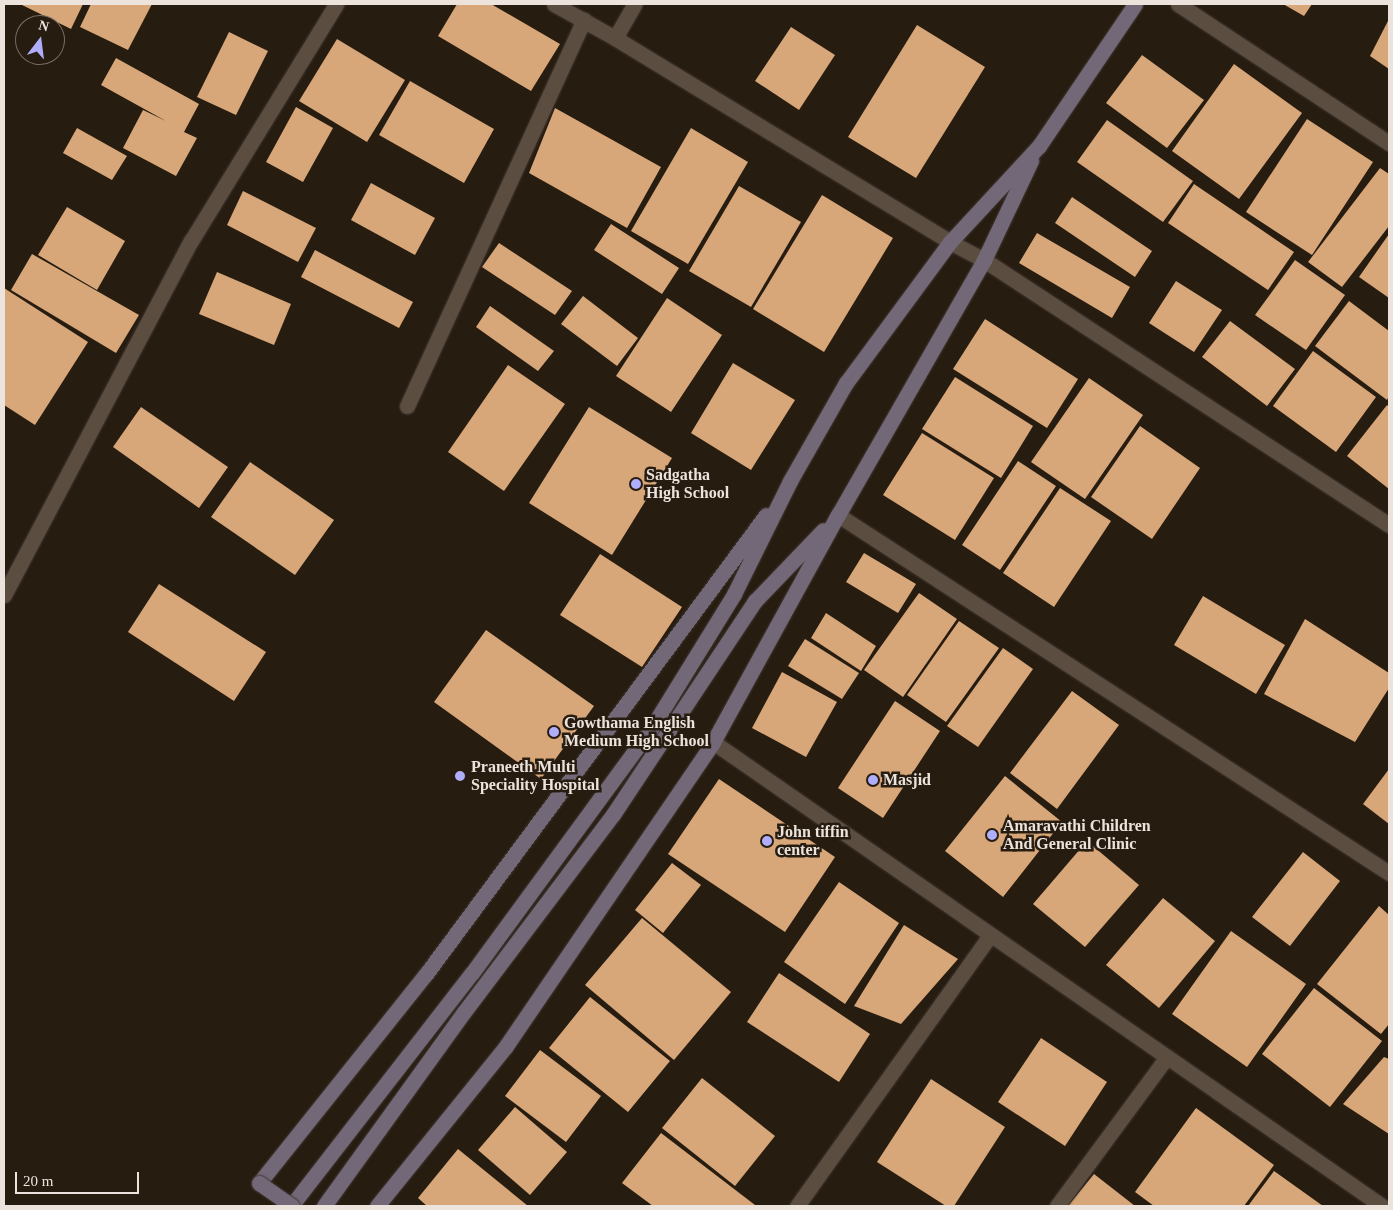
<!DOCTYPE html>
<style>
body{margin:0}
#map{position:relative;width:1393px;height:1210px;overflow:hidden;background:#271c10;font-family:Georgia,serif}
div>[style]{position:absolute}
.building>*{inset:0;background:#d8a779}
.roads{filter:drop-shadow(0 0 1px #403731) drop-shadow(0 0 1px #403731)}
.street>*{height:15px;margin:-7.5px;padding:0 7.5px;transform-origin:7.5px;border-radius:7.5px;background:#5b4d40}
.secondary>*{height:15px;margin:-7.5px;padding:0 7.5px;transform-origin:7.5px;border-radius:7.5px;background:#736878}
.bridges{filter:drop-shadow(0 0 1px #403731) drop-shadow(0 0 1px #403731)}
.secondary-bridge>*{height:15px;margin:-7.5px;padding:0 7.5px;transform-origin:7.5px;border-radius:7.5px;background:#736878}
.dots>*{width:14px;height:14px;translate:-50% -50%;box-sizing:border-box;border:2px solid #271c10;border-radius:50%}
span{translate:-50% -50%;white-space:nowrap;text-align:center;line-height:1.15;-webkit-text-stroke:5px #271c10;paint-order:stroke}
.poi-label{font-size:16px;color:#ece3dc;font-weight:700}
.left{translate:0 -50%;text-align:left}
.frame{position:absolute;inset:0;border:5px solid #ece3dc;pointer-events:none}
.north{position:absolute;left:15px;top:15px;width:50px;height:50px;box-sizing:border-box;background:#271c10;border:1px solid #766c62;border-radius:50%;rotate:15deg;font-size:14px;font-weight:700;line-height:20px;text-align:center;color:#ece3dc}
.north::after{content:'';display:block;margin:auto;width:18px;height:22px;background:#b0aefa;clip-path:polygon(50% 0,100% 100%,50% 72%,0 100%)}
.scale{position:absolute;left:15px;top:1172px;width:124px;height:22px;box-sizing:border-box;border:2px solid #ece3dc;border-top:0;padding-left:6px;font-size:15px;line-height:18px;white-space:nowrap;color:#ece3dc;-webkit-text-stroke:4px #271c10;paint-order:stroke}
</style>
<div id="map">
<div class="building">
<div style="clip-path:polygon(20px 4px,83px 4px,71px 29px)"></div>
<div style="clip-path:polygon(91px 4px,152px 4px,128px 50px,80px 27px)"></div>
<div style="clip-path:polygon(457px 4px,491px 4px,560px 44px,531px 91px,438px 36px)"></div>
<div style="clip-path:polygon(1283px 4px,1312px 4px,1304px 16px)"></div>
<div style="clip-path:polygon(1389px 19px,1389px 69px,1370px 56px)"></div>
<div style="clip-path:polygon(917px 25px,985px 67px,916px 178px,848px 137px)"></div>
<div style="clip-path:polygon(791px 27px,835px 55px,799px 110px,755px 81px)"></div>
<div style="clip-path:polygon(229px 32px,268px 51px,236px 115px,197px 97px)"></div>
<div style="clip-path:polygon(337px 39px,405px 80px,367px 142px,299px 101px)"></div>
<div style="clip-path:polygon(1142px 55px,1204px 100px,1167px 148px,1106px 103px)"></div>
<div style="clip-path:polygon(116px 58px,199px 104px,184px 132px,197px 138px,176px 176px,123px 148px,143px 110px,166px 121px,101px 85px)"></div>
<div style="clip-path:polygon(1234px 64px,1302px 113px,1239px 199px,1172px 151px)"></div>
<div style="clip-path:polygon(410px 81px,494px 129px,464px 183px,379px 135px)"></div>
<div style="clip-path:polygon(296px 107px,333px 128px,303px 182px,266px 162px)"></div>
<div style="clip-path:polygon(555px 108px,661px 167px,627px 228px,529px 173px)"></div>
<div style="clip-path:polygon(1307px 119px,1373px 162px,1312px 255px,1246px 212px)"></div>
<div style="clip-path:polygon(1107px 120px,1193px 181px,1163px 222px,1077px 162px)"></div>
<div style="clip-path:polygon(77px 128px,127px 156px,112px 180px,63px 153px)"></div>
<div style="clip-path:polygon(691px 128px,748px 162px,688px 264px,631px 231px)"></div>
<div style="clip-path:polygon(1380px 168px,1389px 174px,1389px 226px,1342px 287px,1308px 262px)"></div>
<div style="clip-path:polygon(371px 183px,435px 218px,415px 255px,351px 220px)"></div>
<div style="clip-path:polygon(1194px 184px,1294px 252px,1268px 290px,1168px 223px)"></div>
<div style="clip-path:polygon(739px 186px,801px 222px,751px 307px,689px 271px)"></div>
<div style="clip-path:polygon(243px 191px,316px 228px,298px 262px,227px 225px)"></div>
<div style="clip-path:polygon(822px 195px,893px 238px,824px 352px,753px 309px)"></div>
<div style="clip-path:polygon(1072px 197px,1152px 251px,1135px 277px,1055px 223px)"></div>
<div style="clip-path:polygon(67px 207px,125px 241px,97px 290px,38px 255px)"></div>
<div style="clip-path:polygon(611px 224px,679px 268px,662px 294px,594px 250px)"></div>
<div style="clip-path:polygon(1037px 233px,1130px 287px,1112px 318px,1019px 263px)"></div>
<div style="clip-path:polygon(1389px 234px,1389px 298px,1359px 277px)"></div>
<div style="clip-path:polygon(499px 243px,572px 291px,555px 315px,482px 267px)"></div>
<div style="clip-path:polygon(315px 250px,413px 302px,399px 328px,301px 277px)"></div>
<div style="clip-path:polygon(32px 254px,139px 315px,116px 353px,11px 290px)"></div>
<div style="clip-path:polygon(1295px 260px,1345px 295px,1306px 350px,1255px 315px)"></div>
<div style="clip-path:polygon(217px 272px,291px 304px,274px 345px,199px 314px)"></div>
<div style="clip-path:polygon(1176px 281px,1222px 310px,1194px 352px,1149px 323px)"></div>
<div style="clip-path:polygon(4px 288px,88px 342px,35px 425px,4px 405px)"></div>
<div style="clip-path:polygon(583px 296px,638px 338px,617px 366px,561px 324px)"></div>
<div style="clip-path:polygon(667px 298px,722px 335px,671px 412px,616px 376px)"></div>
<div style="clip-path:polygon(1349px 301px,1389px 331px,1389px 396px,1387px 400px,1315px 346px)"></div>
<div style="clip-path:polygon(490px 306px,554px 351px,538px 371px,476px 327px)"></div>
<div style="clip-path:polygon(985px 319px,1078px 379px,1047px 428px,953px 369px)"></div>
<div style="clip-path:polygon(1230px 321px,1295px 369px,1267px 406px,1202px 357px)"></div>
<div style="clip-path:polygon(1313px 351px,1376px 397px,1336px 452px,1273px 406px)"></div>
<div style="clip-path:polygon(733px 363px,795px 400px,751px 470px,691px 433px)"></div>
<div style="clip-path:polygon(508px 365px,565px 404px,504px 491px,448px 452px)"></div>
<div style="clip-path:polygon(955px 377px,1033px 426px,1001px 478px,922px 429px)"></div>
<div style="clip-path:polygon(1089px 378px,1143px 415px,1085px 499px,1031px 462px)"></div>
<div style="clip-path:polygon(1387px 405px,1389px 407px,1389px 489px,1347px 456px)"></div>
<div style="clip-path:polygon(141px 407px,228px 467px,199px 508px,113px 447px)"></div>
<div style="clip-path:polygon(589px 407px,672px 458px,612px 555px,529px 503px)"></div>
<div style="clip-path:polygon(1140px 426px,1200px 468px,1152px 539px,1091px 497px)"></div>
<div style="clip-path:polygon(922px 433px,994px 478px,955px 540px,883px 495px)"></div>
<div style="clip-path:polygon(1018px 461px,1056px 486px,1000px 570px,962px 545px)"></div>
<div style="clip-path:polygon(250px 462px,334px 520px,295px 575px,211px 517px)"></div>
<div style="clip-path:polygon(1060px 488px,1111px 521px,1054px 607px,1003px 573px)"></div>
<div style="clip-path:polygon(864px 553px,916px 584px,898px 613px,846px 582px)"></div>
<div style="clip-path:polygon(600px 554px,682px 607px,642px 667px,560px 615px)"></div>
<div style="clip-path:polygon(159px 584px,266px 652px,234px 701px,128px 632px)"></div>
<div style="clip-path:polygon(919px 593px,957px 619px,903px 697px,864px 670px)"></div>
<div style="clip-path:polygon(1203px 596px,1285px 645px,1256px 694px,1174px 645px)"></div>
<div style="clip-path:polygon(826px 613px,876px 646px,861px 671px,811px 638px)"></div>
<div style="clip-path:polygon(1305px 619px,1389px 673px,1389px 688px,1355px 742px,1264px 694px)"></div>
<div style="clip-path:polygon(959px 621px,999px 648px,946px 722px,907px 695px)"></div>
<div style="clip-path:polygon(486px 630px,594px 706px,541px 779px,434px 702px)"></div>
<div style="clip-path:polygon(805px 639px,859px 673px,842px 699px,788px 666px)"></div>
<div style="clip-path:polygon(1003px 648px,1033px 669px,978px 747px,947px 726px)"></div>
<div style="clip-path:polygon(782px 672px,837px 702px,806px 757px,752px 728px)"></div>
<div style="clip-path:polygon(1072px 691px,1119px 725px,1057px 809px,1010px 773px)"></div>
<div style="clip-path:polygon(895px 701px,940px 731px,883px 818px,838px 788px)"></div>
<div style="clip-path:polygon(1389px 769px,1389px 824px,1363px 804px)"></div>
<div style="clip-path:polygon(1005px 776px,1062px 822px,1003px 897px,945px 851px)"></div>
<div style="clip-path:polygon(719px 779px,835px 857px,785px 932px,668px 854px)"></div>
<div style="clip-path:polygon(1087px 841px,1139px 885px,1085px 947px,1033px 904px)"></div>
<div style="clip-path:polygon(1303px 852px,1340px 881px,1290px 946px,1252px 917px)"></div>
<div style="clip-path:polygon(672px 863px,701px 885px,663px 933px,635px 910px)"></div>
<div style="clip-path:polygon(839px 882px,899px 923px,845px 1004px,784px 962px)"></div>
<div style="clip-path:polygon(1163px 898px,1215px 941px,1159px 1008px,1106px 965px)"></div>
<div style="clip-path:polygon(1379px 906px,1389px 915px,1389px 1024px,1381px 1034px,1317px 984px)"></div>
<div style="clip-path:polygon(642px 918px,731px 992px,674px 1060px,585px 985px)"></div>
<div style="clip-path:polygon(904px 925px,958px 959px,901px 1024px,854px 1006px)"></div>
<div style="clip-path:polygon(1231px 931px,1306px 984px,1247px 1067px,1172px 1014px)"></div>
<div style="clip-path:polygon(779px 973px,870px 1034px,839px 1082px,747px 1022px)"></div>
<div style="clip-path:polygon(1314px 988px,1382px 1041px,1330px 1107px,1262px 1054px)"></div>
<div style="clip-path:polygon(590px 997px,670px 1061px,628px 1112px,549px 1048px)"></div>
<div style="clip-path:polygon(1041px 1038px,1107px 1082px,1065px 1146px,998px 1102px)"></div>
<div style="clip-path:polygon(540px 1050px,601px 1096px,566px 1142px,505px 1096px)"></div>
<div style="clip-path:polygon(1384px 1057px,1389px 1059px,1389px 1134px,1343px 1104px)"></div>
<div style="clip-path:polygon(702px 1078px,775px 1136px,735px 1186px,662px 1128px)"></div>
<div style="clip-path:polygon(931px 1079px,1005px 1127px,954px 1206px,946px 1206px,877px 1162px)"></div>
<div style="clip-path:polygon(515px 1107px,567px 1152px,530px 1195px,478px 1150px)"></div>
<div style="clip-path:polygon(1196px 1108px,1274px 1165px,1244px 1206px,1154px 1206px,1135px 1192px)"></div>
<div style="clip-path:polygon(661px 1133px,755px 1205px,653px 1206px,622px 1183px)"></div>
<div style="clip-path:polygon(458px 1149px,528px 1206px,427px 1206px,418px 1198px)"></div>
<div style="clip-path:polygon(1274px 1171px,1323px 1206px,1248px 1206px)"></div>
<div style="clip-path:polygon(1094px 1174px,1135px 1206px,1068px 1206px)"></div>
</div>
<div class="roads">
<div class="street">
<div style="left:554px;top:4px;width:70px;rotate:29.1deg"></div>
<div style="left:615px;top:38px;width:392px;rotate:31.3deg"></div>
<div style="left:950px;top:242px;width:38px;rotate:28deg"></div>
<div style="left:984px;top:260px;width:484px;rotate:33.2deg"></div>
<div style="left:1178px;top:4px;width:253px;rotate:33.4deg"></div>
<div style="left:615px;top:38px;width:39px;rotate:-60deg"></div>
<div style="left:407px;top:406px;width:425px;rotate:-65.4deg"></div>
<div style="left:838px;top:515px;width:657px;rotate:33.01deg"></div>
<div style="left:4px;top:595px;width:400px;rotate:-62.2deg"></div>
<div style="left:191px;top:241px;width:278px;rotate:-58.5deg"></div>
<div style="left:713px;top:742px;width:814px;rotate:34.74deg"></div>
<div style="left:797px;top:1206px;width:333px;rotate:-54.5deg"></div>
<div style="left:1057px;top:1206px;width:185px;rotate:-53.6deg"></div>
</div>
<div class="secondary">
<div style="left:259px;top:1183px;width:268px;rotate:-51.4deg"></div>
<div style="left:426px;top:974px;width:571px;rotate:-53.47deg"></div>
<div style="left:291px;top:1206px;width:295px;rotate:-52.2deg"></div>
<div style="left:472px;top:973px;width:305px;rotate:-53.8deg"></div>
<div style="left:652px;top:727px;width:156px;rotate:-58.3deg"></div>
<div style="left:734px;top:594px;width:126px;rotate:-63.6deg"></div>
<div style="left:790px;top:481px;width:113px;rotate:-60.3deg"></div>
<div style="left:846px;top:383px;width:175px;rotate:-53.6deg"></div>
<div style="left:950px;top:242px;width:131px;rotate:-47.2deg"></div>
<div style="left:1039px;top:146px;width:171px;rotate:-55.9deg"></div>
<div style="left:324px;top:1206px;width:239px;rotate:-54.2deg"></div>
<div style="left:464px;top:1012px;width:249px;rotate:-53deg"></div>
<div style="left:614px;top:813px;width:255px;rotate:-56.4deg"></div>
<div style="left:755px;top:601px;width:98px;rotate:-46.2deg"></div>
<div style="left:377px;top:1206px;width:206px;rotate:-51.1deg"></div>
<div style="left:506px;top:1046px;width:368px;rotate:-55.7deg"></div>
<div style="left:713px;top:742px;width:259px;rotate:-61.2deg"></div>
<div style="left:838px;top:515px;width:294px;rotate:-60.2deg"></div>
<div style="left:984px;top:260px;width:110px;rotate:-64.6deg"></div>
</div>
</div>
<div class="bridges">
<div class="secondary-bridge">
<div style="left:259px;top:1183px;width:40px;rotate:34.9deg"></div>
</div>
</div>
<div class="dots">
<div style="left:636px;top:484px;background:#b0aefa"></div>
<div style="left:554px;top:732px;background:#b0aefa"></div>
<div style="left:460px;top:776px;background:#b0aefa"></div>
<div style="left:873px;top:780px;background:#b0aefa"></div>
<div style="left:992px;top:835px;background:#b0aefa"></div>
<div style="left:767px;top:841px;background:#b0aefa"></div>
</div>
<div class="poi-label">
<span class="left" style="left:646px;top:484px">Sadgatha<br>High School</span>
<span class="left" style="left:564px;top:732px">Gowthama English<br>Medium High School</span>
<span class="left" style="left:471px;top:776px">Praneeth Multi<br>Speciality Hospital</span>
<span class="left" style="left:883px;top:780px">Masjid</span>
<span class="left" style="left:1003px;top:835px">Amaravathi Children<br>And General Clinic</span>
<span class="left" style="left:777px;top:841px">John tiffin<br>center</span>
</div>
<div class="frame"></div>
<div class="north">N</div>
<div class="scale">20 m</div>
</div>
